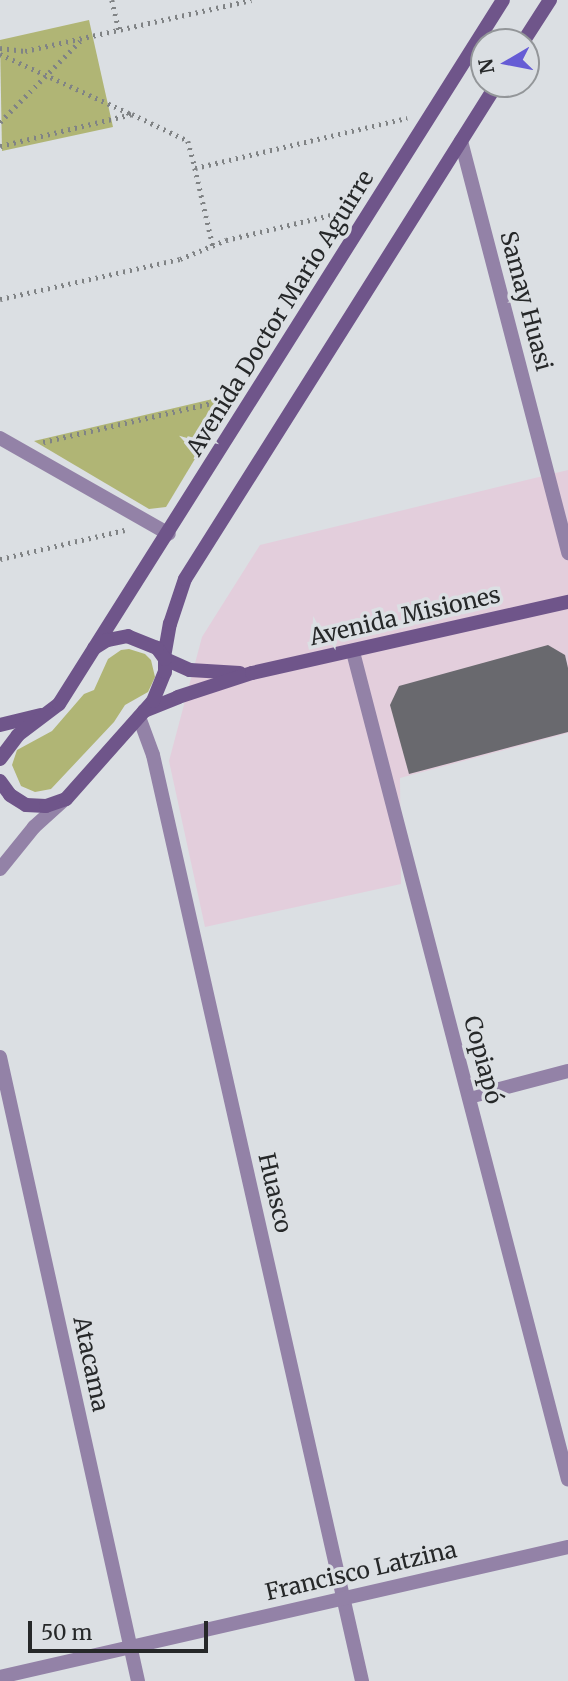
<!DOCTYPE html>
<meta charset="utf-8">
<style>
body{margin:0}
#map{position:relative;width:568px;height:1681px;overflow:hidden;background:#dbdfe3;font-family:Merriweather,serif}
div>[style]{position:absolute}
.commercial>*{inset:0;background:#e3cedc}
.green>*{inset:0;background:#b0b575}
.building>*{inset:0;background:#69696e}
.path>*{height:4.5px;margin-top:-2.25px;transform-origin:0;background:repeating-linear-gradient(90deg,#808385 0 2px,transparent 0 7px)}
.minor>*{height:14px;margin:-7px;padding:0 7px;transform-origin:7px;border-radius:7px;background:#9382a7}
.tertiary>*{height:14px;margin:-7px;padding:0 7px;transform-origin:7px;border-radius:7px;background:#9382a7}
.secondary>*{height:14px;margin:-7px;padding:0 7px;transform-origin:7px;border-radius:7px;background:#6f558a}
span{translate:-50% -50%;white-space:nowrap;text-align:center;line-height:1.15;-webkit-text-stroke:7px #dbdfe3;paint-order:stroke}
.street-label{font-size:23px;color:#262829}
.north{position:absolute;left:470px;top:28px;width:70px;height:70px;box-sizing:border-box;background:#dbdfe3;border:2px solid #939699;border-radius:50%;rotate:260deg;font-size:19px;font-weight:700;line-height:28px;text-align:center;color:#262829}
.north::after{content:'';display:block;margin:auto;width:24px;height:32px;background:#665cd5;clip-path:polygon(50% 0,100% 100%,50% 72%,0 100%)}
.scale{position:absolute;left:28px;top:1621px;width:180px;height:32px;box-sizing:border-box;border:4px solid #262829;border-top:0;padding-left:9px;font-size:21px;line-height:24px;white-space:nowrap;color:#262829;-webkit-text-stroke:5px #dbdfe3;paint-order:stroke}
</style>
<div id="map">
<div class="commercial">
<div style="clip-path:polygon(568px 470px,568px 733px,400px 778px,401px 884px,205px 927px,169px 761px,202px 637px,260px 545px)"></div>
</div>
<div class="green">
<div style="clip-path:polygon(89px 20px,113px 127px,2px 151px,0 40px)"></div>
<div style="clip-path:polygon(234px 394px,166px 507px,149px 509px,34px 441px)"></div>
<div style="clip-path:polygon(129px 649px,145px 654px,151px 660px,155px 677px,148px 692px,125px 705px,114px 722px,51px 789px,35px 792px,21px 786px,12px 765px,17px 750px,52px 731px,84px 694px,94px 690px,108px 659px,121px 650px)"></div>
</div>
<div class="building">
<div style="clip-path:polygon(548px 645px,565px 655px,568px 668px,568px 732px,409px 774px,390px 705px,399px 686px)"></div>
</div>
<div class="path">
<div style="left:112px;top:0;width:31px;rotate:77deg"></div>
<div style="left:0;top:48px;width:25px;rotate:7deg"></div>
<div style="left:25px;top:51px;width:232px;rotate:-12.7deg"></div>
<div style="left:0;top:54px;width:144px;rotate:24.6deg"></div>
<div style="left:0;top:122px;width:118px;rotate:-45.3deg"></div>
<div style="left:0;top:146px;width:136px;rotate:-13.6deg"></div>
<div style="left:132px;top:114px;width:62px;rotate:25.7deg"></div>
<div style="left:188px;top:141px;width:28px;rotate:75deg"></div>
<div style="left:195px;top:168px;width:218px;rotate:-13.3deg"></div>
<div style="left:195px;top:168px;width:80px;rotate:77deg"></div>
<div style="left:0;top:299px;width:184px;rotate:-12.5deg"></div>
<div style="left:180px;top:259px;width:50px;rotate:-22.4deg"></div>
<div style="left:226px;top:240px;width:125px;rotate:-13.4deg"></div>
<div style="left:43px;top:442px;width:191px;rotate:-13deg"></div>
<div style="left:0;top:559px;width:128px;rotate:-13.1deg"></div>
</div>
<div class="minor">
<div style="left:461px;top:141px;width:426px;rotate:75.4deg"></div>
<div style="left:0;top:438px;width:194px;rotate:29.6deg"></div>
<div style="left:353px;top:652px;width:855px;rotate:75.44deg"></div>
<div style="left:139px;top:717px;width:40px;rotate:69.8deg"></div>
<div style="left:153px;top:755px;width:949px;rotate:77.28deg"></div>
<div style="left:0;top:1057px;width:639px;rotate:77.53deg"></div>
<div style="left:469px;top:1097px;width:102px;rotate:-14.7deg"></div>
<div style="left:0;top:1677px;width:583px;rotate:-12.89deg"></div>
</div>
<div class="tertiary">
<div style="left:0;top:869px;width:54px;rotate:-51deg"></div>
<div style="left:34px;top:827px;width:39px;rotate:-42deg"></div>
</div>
<div class="secondary">
<div style="left:523px;top:42px;width:50px;rotate:-57.3deg"></div>
<div style="left:164px;top:657px;width:34px;rotate:-80deg"></div>
<div style="left:170px;top:624px;width:47px;rotate:-71.6deg"></div>
<div style="left:185px;top:579px;width:585px;rotate:-57.78deg"></div>
<div style="left:165px;top:659px;width:27px;rotate:24deg"></div>
<div style="left:190px;top:670px;width:50px;rotate:3.4deg"></div>
<div style="left:144px;top:711px;width:37px;rotate:-22deg"></div>
<div style="left:178px;top:697px;width:78px;rotate:-18deg"></div>
<div style="left:252px;top:673px;width:324px;rotate:-12.7deg"></div>
<div style="left:0;top:725px;width:42px;rotate:-13.7deg"></div>
<div style="left:0;top:759px;width:30px;rotate:-53deg"></div>
<div style="left:18px;top:735px;width:51px;rotate:-37.1deg"></div>
<div style="left:59px;top:704px;width:832px;rotate:-57.76deg"></div>
<div style="left:0;top:781px;width:17px;rotate:54deg"></div>
<div style="left:10px;top:795px;width:19px;rotate:32deg"></div>
<div style="left:26px;top:805px;width:20px;rotate:3deg"></div>
<div style="left:46px;top:806px;width:21px;rotate:-19deg"></div>
<div style="left:66px;top:799px;width:131px;rotate:-48.4deg"></div>
<div style="left:153px;top:701px;width:31px;rotate:-68deg"></div>
<div style="left:165px;top:672px;width:13px;rotate:-90deg"></div>
<div style="left:165px;top:659px;width:14px;rotate:-126deg"></div>
<div style="left:157px;top:648px;width:31px;rotate:-158deg"></div>
<div style="left:128px;top:636px;width:21px;rotate:169deg"></div>
<div style="left:107px;top:640px;width:15px;rotate:148deg"></div>
</div>
<div class="street-label">
<span style="left:526px;top:301px;rotate:75deg">Samay Huasi</span>
<span style="left:280px;top:313px;rotate:-58deg">Avenida Doctor Mario Aguirre</span>
<span style="left:405px;top:616px;rotate:-13deg">Avenida Misiones</span>
<span style="left:483px;top:1060px;rotate:75deg">Copiapó</span>
<span style="left:275px;top:1193px;rotate:77deg">Huasco</span>
<span style="left:91px;top:1364px;rotate:78deg">Atacama</span>
<span style="left:361px;top:1571px;rotate:-13deg">Francisco Latzina</span>
</div>
<div class="north">N</div>
<div class="scale">50 m</div>
</div>
